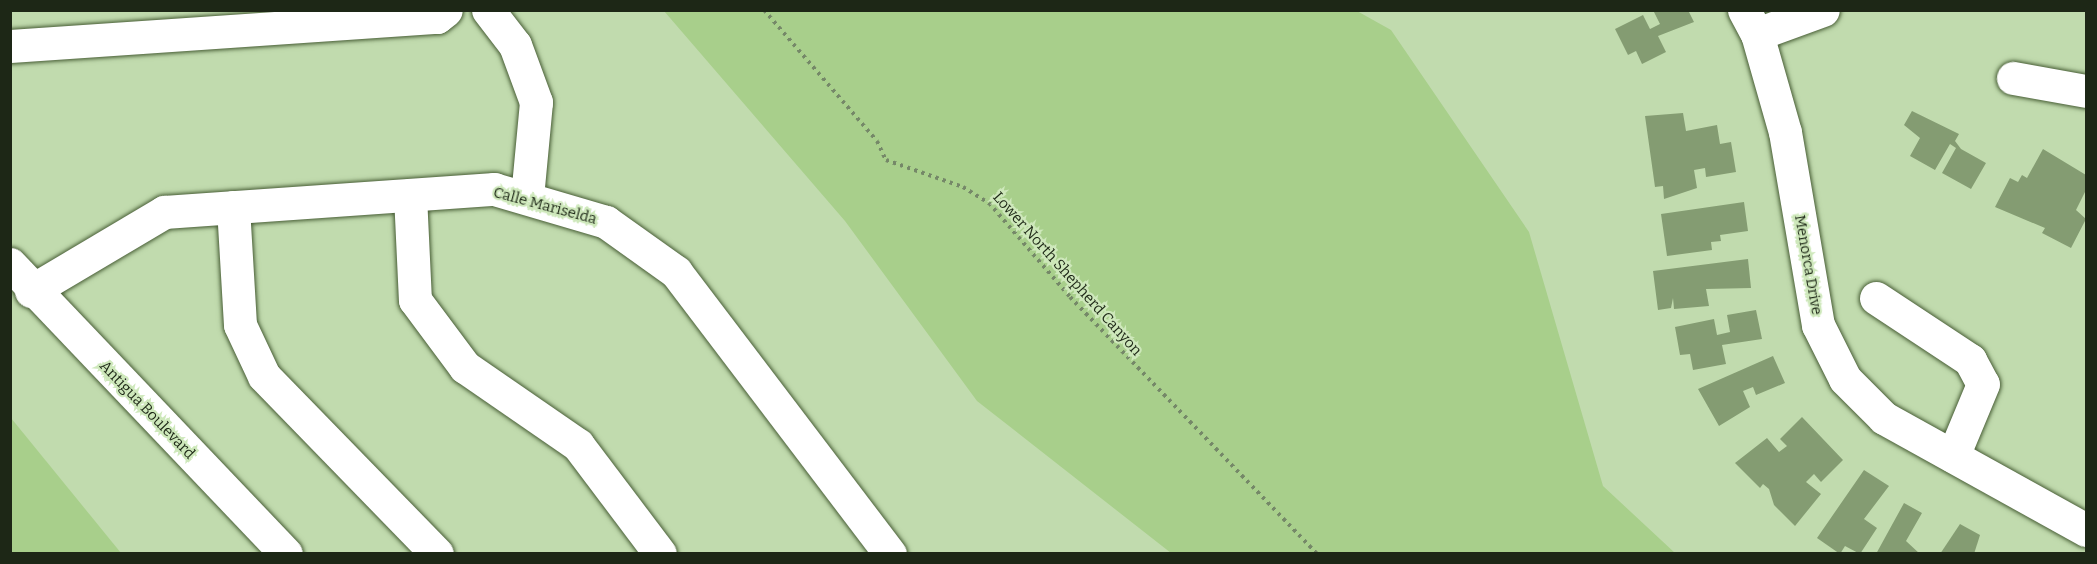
<!DOCTYPE html>
<style>
body{margin:0}
#map{position:relative;width:2097px;height:564px;overflow:hidden;background:#c1dbae;font-family:Bitter,serif}
div>[style]{position:absolute}
.green>*{inset:0;background:#a8cf8b}
.building>*{inset:0;background:#849c72}
.path>*{height:4px;margin-top:-2px;transform-origin:0;background:repeating-linear-gradient(90deg,#758868 0 3px,transparent 0 7.5px)}
.roads{filter:drop-shadow(0 0 2px #485e36) drop-shadow(0 0 2px #485e36)}
.minor>*{height:33px;margin:-16.5px;padding:0 16.5px;transform-origin:16.5px;border-radius:16.5px;background:#fff}
.major>*{height:33px;margin:-16.5px;padding:0 16.5px;transform-origin:16.5px;border-radius:16.5px;background:#fff}
span{translate:-50% -50%;white-space:nowrap;text-align:center;line-height:1.15;-webkit-text-stroke:4.5px #cee8bb;paint-order:stroke}
.street-label{font-size:15px;color:#1d2716}
.frame{position:absolute;inset:0;border:12px solid #1d2716;pointer-events:none}
</style>
<div id="map">
<div class="green">
<div style="clip-path:polygon(664px 11px,1357px 11px,1391px 30px,1529px 232px,1603px 486px,1675px 553px,1171px 553px,977px 401px,845px 221px)"></div>
<div style="clip-path:polygon(10px 418px,11px 418px,121px 553px,11px 553px)"></div>
</div>
<div class="building">
<div style="clip-path:polygon(1653px 10px,1688px 10px,1694px 22px,1658px 36px,1666px 52px,1642px 64px,1636px 51px,1628px 55px,1615px 29px,1643px 15px,1650px 29px,1660px 24px)"></div>
<div style="clip-path:polygon(1912px 111px,1959px 134px,1955px 141px,1961px 149px,1986px 163px,1971px 189px,1942px 173px,1956px 148px,1950px 144px,1935px 170px,1910px 156px,1920px 138px,1904px 125px)"></div>
<div style="clip-path:polygon(1683px 113px,1686px 131px,1717px 125px,1720px 144px,1731px 142px,1736px 172px,1706px 177px,1705px 168px,1694px 170px,1697px 188px,1664px 199px,1663px 186px,1655px 187px,1645px 116px)"></div>
<div style="clip-path:polygon(2043px 149px,2086px 175px,2086px 190px,2076px 210px,2086px 219px,2071px 248px,2042px 233px,2045px 228px,1995px 207px,2010px 178px,2018px 182px,2022px 175px,2027px 178px)"></div>
<div style="clip-path:polygon(1744px 202px,1748px 231px,1720px 235px,1721px 241px,1711px 242px,1712px 250px,1667px 256px,1661px 214px)"></div>
<div style="clip-path:polygon(1748px 259px,1751px 288px,1706px 289px,1709px 306px,1674px 309px,1673px 298px,1671px 308px,1658px 310px,1653px 271px)"></div>
<div style="clip-path:polygon(1756px 310px,1762px 339px,1722px 345px,1726px 364px,1693px 370px,1690px 354px,1680px 355px,1675px 327px,1714px 319px,1717px 335px,1730px 332px,1727px 315px)"></div>
<div style="clip-path:polygon(1773px 356px,1785px 383px,1756px 395px,1753px 387px,1743px 391px,1750px 407px,1719px 426px,1698px 389px)"></div>
<div style="clip-path:polygon(1802px 417px,1843px 460px,1821px 482px,1814px 474px,1806px 482px,1821px 494px,1795px 526px,1774px 505px,1769px 489px,1763px 484px,1760px 488px,1735px 463px,1767px 438px,1779px 452px,1787px 446px,1780px 439px)"></div>
<div style="clip-path:polygon(1864px 470px,1889px 486px,1864px 519px,1877px 528px,1860px 554px,1845px 546px,1840px 554px,1817px 538px)"></div>
<div style="clip-path:polygon(1904px 503px,1922px 513px,1906px 541px,1920px 554px,1876px 554px)"></div>
<div style="clip-path:polygon(1960px 524px,1980px 535px,1974px 554px,1940px 554px)"></div>
</div>
<div class="path">
<div style="left:764px;top:10px;width:173px;rotate:49.2deg"></div>
<div style="left:877px;top:141px;width:21px;rotate:65deg"></div>
<div style="left:886px;top:160px;width:82px;rotate:19.3deg"></div>
<div style="left:963px;top:187px;width:31px;rotate:32deg"></div>
<div style="left:989px;top:203px;width:124px;rotate:49.2deg"></div>
<div style="left:1070px;top:297px;width:356px;rotate:46.1deg"></div>
</div>
<div class="roads">
<div class="minor">
<div style="left:488px;top:10px;width:44px;rotate:52.4deg"></div>
<div style="left:515px;top:45px;width:61px;rotate:69.8deg"></div>
<div style="left:536px;top:102px;width:96px;rotate:95.4deg"></div>
<div style="left:1744px;top:10px;width:27px;rotate:62deg"></div>
<div style="left:1757px;top:34px;width:102px;rotate:74.1deg"></div>
<div style="left:1785px;top:132px;width:196px;rotate:80.3deg"></div>
<div style="left:1818px;top:325px;width:60px;rotate:63.4deg"></div>
<div style="left:1845px;top:379px;width:55px;rotate:45deg"></div>
<div style="left:1884px;top:418px;width:231px;rotate:29deg"></div>
<div style="left:1757px;top:34px;width:70px;rotate:-20deg"></div>
<div style="left:10px;top:46px;width:428px;rotate:-3.9deg"></div>
<div style="left:437px;top:17px;width:11px;rotate:-38deg"></div>
<div style="left:2013px;top:78px;width:74px;rotate:10.1deg"></div>
<div style="left:410px;top:195px;width:105px;rotate:87.3deg"></div>
<div style="left:415px;top:300px;width:84px;rotate:53.3deg"></div>
<div style="left:465px;top:367px;width:137px;rotate:34.6deg"></div>
<div style="left:578px;top:445px;width:136px;rotate:53deg"></div>
<div style="left:233px;top:207px;width:118px;rotate:86.6deg"></div>
<div style="left:240px;top:325px;width:56px;rotate:64.8deg"></div>
<div style="left:264px;top:376px;width:248px;rotate:45.8deg"></div>
<div style="left:31px;top:291px;width:155px;rotate:-30.7deg"></div>
<div style="left:164px;top:212px;width:331px;rotate:-4deg"></div>
<div style="left:494px;top:189px;width:117px;rotate:16.4deg"></div>
<div style="left:606px;top:222px;width:86px;rotate:35.5deg"></div>
<div style="left:676px;top:272px;width:354px;rotate:52.8deg"></div>
<div style="left:1876px;top:298px;width:113px;rotate:33.4deg"></div>
<div style="left:1970px;top:360px;width:27px;rotate:62deg"></div>
<div style="left:1983px;top:384px;width:78px;rotate:112.6deg"></div>
</div>
<div class="major">
<div style="left:10px;top:264px;width:400px;rotate:46.4deg"></div>
</div>
</div>
<div class="street-label">
<span style="left:545px;top:206px;rotate:15deg">Calle Mariselda</span>
<span style="left:1808px;top:265px;rotate:80deg">Menorca Drive</span>
<span style="left:1067px;top:274px;rotate:48deg">Lower North Shepherd Canyon</span>
<span style="left:147px;top:410px;rotate:46deg">Antigua Boulevard</span>
</div>
<div class="frame"></div>
</div>
